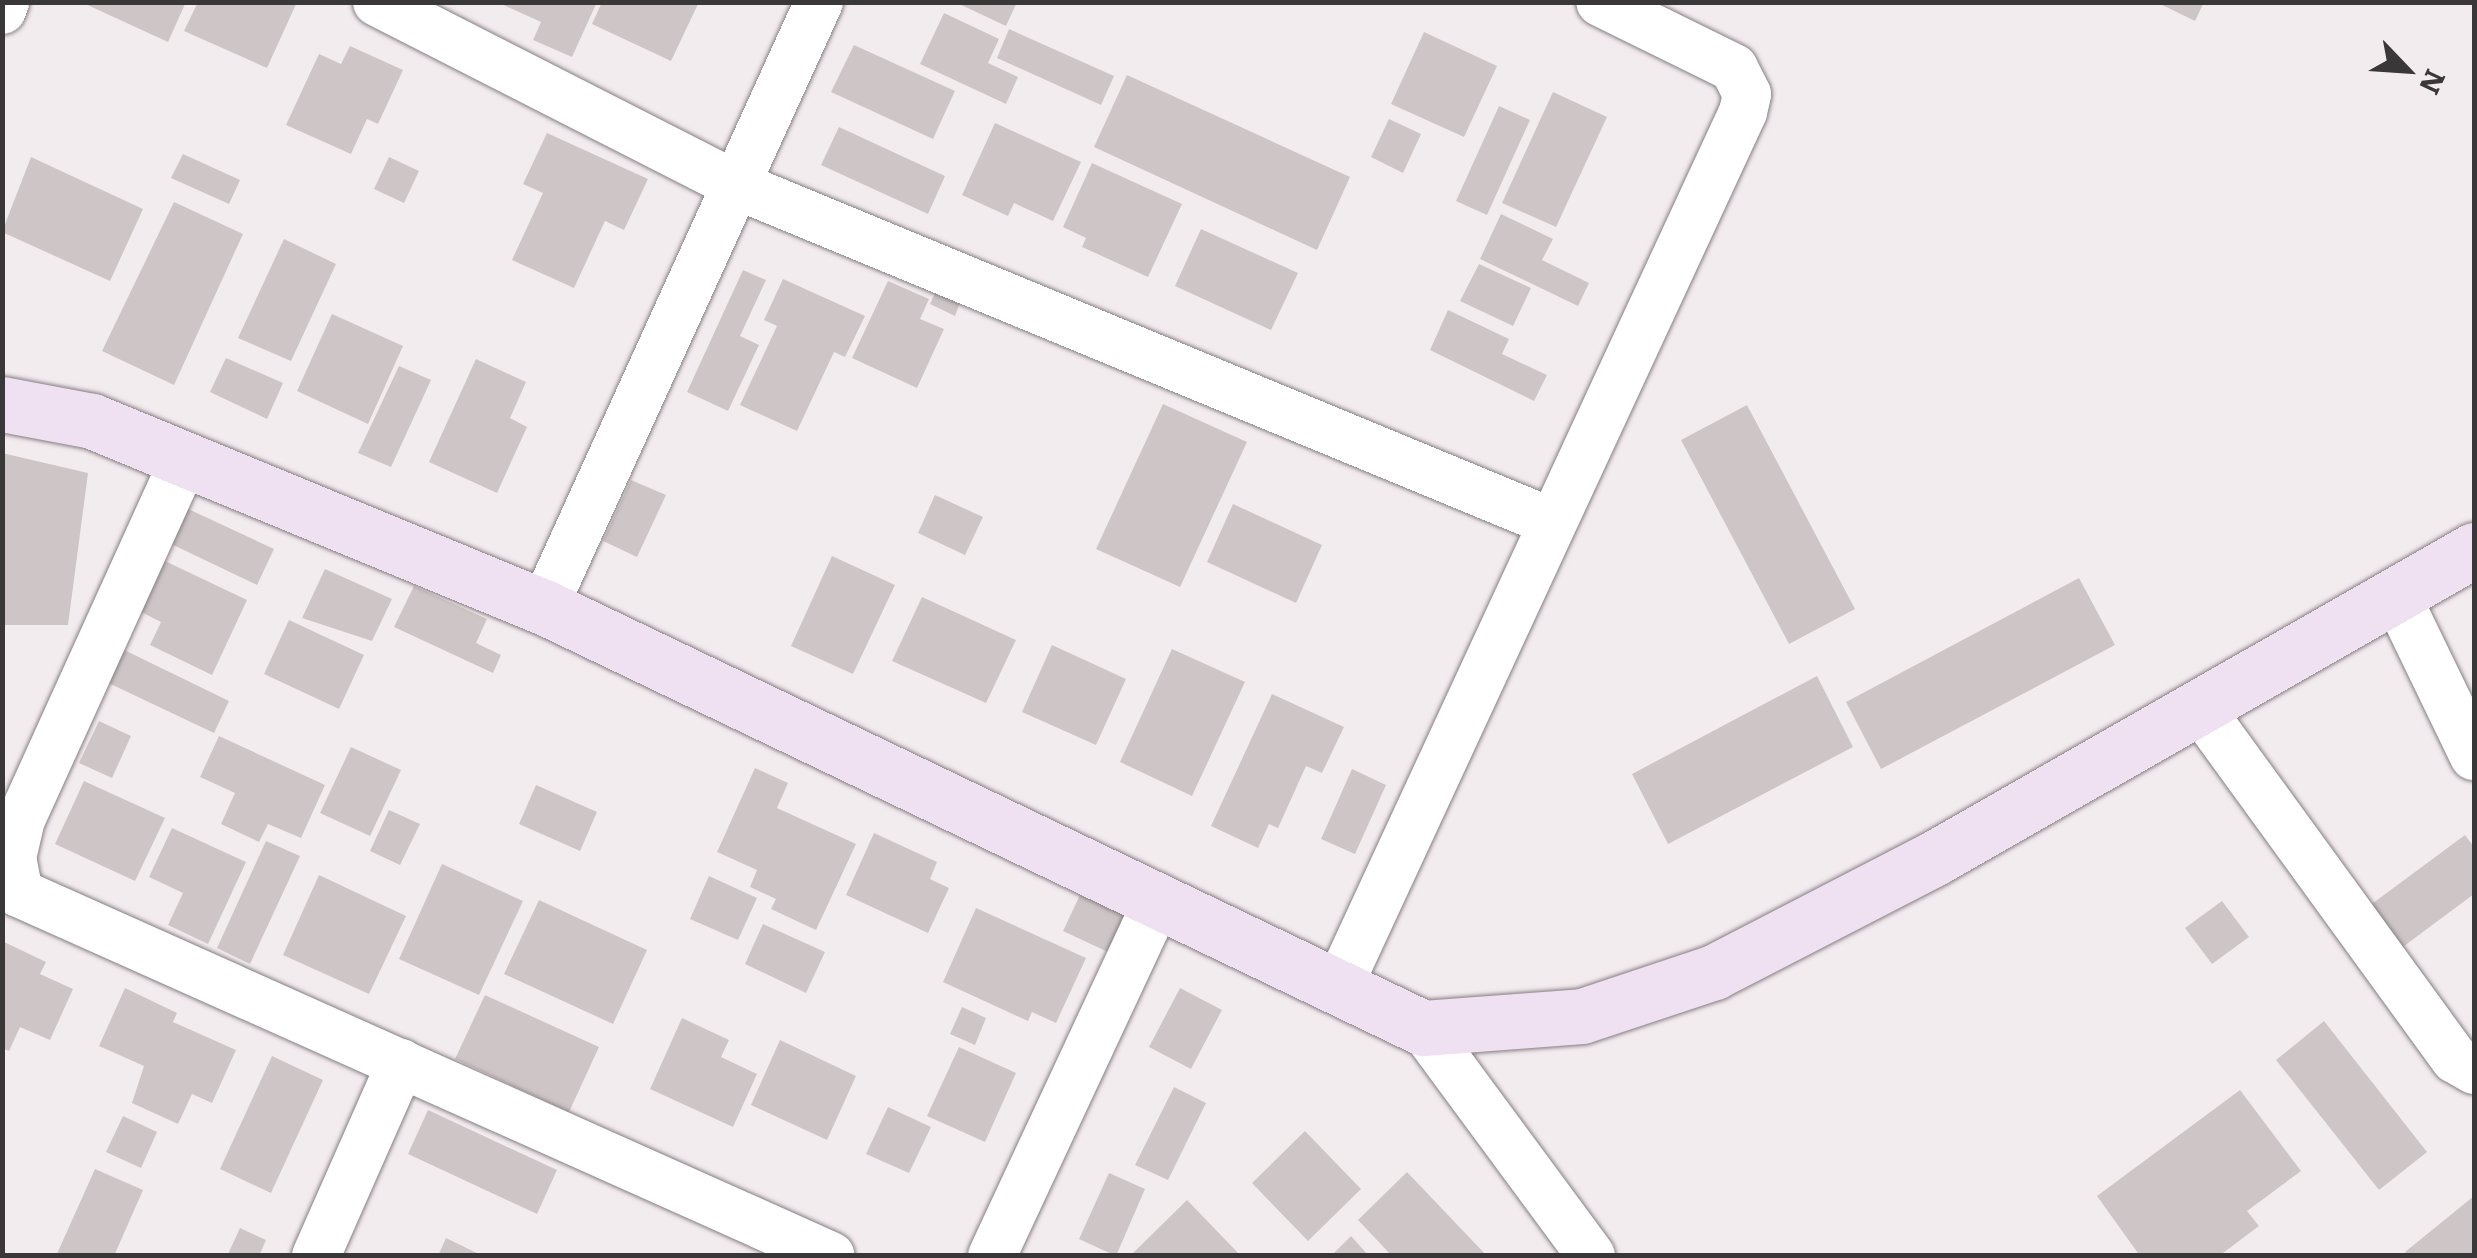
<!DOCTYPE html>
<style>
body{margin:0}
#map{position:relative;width:2477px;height:1258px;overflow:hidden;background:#f3ecef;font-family:Literata,serif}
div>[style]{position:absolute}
.building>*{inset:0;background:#cec6c6}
.roads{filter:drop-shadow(0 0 2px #867f82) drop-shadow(0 0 2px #867f82)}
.street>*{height:48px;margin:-24px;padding:0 24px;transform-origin:24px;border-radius:24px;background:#fff}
.secondary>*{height:55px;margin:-27.5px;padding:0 27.5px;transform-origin:27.5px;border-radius:27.5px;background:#efe0f2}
span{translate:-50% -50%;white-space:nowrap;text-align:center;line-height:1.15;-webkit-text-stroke:10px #f3ecef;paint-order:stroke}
.frame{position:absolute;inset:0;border:5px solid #3a3738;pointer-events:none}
.north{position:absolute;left:2357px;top:20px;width:100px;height:100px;-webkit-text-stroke:8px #f3ecef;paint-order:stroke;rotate:115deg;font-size:28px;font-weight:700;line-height:40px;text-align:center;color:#3a3738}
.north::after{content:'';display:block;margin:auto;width:35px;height:45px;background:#3a3738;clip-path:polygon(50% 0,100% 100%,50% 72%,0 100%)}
</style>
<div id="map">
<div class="building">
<div style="clip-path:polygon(81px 2px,186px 2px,168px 42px)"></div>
<div style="clip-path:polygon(198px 2px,297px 2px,267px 68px,184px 31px)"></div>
<div style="clip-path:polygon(497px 2px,597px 2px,572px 57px,533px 40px,541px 22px)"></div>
<div style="clip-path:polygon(602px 2px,699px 2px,671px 61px,592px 24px)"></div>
<div style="clip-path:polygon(955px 2px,1017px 2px,1006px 26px)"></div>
<div style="clip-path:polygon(2156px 2px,2204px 2px,2195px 21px)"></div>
<div style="clip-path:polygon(944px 13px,999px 39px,988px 63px,1018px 77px,1006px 104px,920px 64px)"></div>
<div style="clip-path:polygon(1009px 29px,1114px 76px,1101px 105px,997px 58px)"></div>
<div style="clip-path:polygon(1424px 32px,1497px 66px,1464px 137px,1391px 104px)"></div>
<div style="clip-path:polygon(854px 45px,955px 91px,933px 139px,831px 92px)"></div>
<div style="clip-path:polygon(350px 46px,403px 70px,378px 124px,367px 119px,351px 154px,286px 125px,319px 54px,341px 64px)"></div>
<div style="clip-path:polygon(1127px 75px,1350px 177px,1317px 250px,1094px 147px)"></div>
<div style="clip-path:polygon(1553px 92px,1607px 117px,1556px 227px,1502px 203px)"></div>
<div style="clip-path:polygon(1499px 106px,1530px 120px,1487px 215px,1456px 201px)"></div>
<div style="clip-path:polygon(1389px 119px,1421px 134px,1403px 173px,1371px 157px)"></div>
<div style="clip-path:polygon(995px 123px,1081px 162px,1053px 221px,1014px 203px,1008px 216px,962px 195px)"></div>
<div style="clip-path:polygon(839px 127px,945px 176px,928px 214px,821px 165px)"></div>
<div style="clip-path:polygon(547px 133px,648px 179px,624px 230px,605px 221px,574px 288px,512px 260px,543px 193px,523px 184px)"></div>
<div style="clip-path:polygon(183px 154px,240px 180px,229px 204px,171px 178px)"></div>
<div style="clip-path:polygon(31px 157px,143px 209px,110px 281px,2px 232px)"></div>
<div style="clip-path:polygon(389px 157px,419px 171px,404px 203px,374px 189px)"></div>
<div style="clip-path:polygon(1092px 163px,1182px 204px,1148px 277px,1082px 247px,1086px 238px,1063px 227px)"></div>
<div style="clip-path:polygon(174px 202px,243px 234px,174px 385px,102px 351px)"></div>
<div style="clip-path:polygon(1501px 214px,1553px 239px,1542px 260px,1589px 283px,1578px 306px,1480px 259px)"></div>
<div style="clip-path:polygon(1201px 229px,1298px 273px,1271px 330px,1175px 286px)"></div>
<div style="clip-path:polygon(284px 239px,336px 264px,291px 361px,238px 338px)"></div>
<div style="clip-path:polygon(1479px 264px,1531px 288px,1513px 326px,1460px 301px)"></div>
<div style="clip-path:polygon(743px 270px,766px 280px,740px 336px,759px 345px,728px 411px,687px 392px)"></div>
<div style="clip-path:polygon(783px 279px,865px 316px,845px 357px,834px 352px,797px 431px,740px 405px,777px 326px,764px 320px)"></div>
<div style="clip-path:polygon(888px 281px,929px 299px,920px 319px,944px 329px,917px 388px,852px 358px)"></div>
<div style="clip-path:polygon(939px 284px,963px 295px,955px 316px,930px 304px)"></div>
<div style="clip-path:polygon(1448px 310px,1509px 339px,1502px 354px,1547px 375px,1534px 401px,1430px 350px)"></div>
<div style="clip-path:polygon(332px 314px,403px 346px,368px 424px,297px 391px)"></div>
<div style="clip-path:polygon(226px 358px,283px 383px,267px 419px,210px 392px)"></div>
<div style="clip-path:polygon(476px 359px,526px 382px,510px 418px,527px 427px,497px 493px,429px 462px)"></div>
<div style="clip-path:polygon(399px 366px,431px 380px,391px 467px,358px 453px)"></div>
<div style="clip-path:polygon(1163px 404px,1247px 442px,1180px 587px,1096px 549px)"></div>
<div style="clip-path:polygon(1747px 405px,1855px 609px,1789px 644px,1681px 440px)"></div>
<div style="clip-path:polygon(2px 453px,88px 473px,68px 625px,2px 625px)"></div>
<div style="clip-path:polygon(631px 480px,666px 495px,637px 557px,603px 541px)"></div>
<div style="clip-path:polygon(935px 495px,983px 517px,965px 555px,918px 533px)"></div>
<div style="clip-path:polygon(1233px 504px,1322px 545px,1296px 603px,1207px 562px)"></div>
<div style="clip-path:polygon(184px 507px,274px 549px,257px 585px,167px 542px)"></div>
<div style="clip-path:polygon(832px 556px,895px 585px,853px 674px,791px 646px)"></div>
<div style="clip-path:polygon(165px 561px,247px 600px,212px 675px,150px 645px,161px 622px,141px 612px)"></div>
<div style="clip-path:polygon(325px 569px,392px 599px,372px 641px,302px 618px)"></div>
<div style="clip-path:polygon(2079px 578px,2115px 645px,1881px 769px,1846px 702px)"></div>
<div style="clip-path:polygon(414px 586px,487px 619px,476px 643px,501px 655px,493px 673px,394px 627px)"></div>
<div style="clip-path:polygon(922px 597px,1016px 640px,986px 703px,892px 661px)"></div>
<div style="clip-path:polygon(289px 620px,364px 655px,339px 709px,264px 674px)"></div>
<div style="clip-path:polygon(1052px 645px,1126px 679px,1096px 745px,1022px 712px)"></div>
<div style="clip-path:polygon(116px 646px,229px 701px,214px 733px,100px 679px)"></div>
<div style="clip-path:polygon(1172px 649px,1245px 682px,1192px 796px,1120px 762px)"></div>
<div style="clip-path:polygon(1817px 676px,1853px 747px,1668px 844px,1632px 774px)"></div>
<div style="clip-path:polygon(1272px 694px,1344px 727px,1322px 773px,1306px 766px,1278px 828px,1269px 824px,1258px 848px,1211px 826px)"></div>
<div style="clip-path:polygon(99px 721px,131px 736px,112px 778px,79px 763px)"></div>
<div style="clip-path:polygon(219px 736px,325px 785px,301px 838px,268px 824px,259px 842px,221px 824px,235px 793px,200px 777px)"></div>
<div style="clip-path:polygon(351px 747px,401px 770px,370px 836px,320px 813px)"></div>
<div style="clip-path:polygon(755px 768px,788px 783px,777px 808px,856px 844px,816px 930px,771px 909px,776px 899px,750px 887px,757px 870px,717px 852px)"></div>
<div style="clip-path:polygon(1352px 769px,1386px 785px,1355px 854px,1321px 839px)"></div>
<div style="clip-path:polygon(84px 781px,165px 818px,135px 881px,55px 844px)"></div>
<div style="clip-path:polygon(536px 785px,597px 812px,580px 851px,519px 824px)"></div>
<div style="clip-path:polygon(389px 810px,420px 824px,400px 865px,370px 851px)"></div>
<div style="clip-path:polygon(172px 828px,246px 862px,208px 944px,168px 925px,183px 893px,149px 877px)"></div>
<div style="clip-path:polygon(874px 833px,937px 862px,930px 879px,949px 888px,928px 933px,846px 895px)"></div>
<div style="clip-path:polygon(2465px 835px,2474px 847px,2474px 894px,2396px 952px,2365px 909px)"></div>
<div style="clip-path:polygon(266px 841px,300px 856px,250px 964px,217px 948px)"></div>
<div style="clip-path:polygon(442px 864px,523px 901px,479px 995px,399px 959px)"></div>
<div style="clip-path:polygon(319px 875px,406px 916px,369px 994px,283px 955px)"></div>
<div style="clip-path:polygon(709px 876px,757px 898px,738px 940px,690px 919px)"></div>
<div style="clip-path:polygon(1080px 895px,1128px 916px,1110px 953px,1063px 931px)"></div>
<div style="clip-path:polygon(539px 900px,647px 950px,613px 1024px,504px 974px)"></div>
<div style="clip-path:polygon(2222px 901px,2249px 937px,2212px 964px,2185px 928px)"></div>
<div style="clip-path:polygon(976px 908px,1086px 958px,1056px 1023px,1032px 1012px,1028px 1021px,943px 982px)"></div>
<div style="clip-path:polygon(763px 924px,825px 952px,806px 993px,745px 964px)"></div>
<div style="clip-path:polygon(2px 941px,46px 962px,40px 974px,73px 989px,50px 1040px,20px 1027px,9px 1051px,2px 1048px)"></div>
<div style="clip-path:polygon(125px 988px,177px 1013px,173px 1022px,236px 1050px,212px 1103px,192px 1094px,178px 1124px,132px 1103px,144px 1066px,99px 1046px)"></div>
<div style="clip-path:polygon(1180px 988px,1222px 1010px,1191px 1069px,1149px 1047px)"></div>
<div style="clip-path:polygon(485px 995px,599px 1047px,569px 1112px,455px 1059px)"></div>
<div style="clip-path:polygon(962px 1007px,986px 1018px,975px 1045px,950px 1034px)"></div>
<div style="clip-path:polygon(682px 1018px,729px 1040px,721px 1057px,757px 1074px,733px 1127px,650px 1089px)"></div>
<div style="clip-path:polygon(2324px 1021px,2427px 1152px,2379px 1190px,2276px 1060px)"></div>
<div style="clip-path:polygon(780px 1040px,856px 1076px,827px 1140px,751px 1105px)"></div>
<div style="clip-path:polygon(959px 1047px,1016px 1073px,985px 1142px,927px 1116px)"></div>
<div style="clip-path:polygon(272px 1056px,323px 1080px,271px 1193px,220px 1169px)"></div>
<div style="clip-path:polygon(1174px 1087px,1206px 1103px,1168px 1180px,1135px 1165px)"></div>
<div style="clip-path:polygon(2240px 1090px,2301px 1171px,2247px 1211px,2259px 1226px,2219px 1256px,2140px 1256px,2097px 1196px)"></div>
<div style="clip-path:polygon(888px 1107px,931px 1127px,909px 1173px,866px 1154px)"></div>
<div style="clip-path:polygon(428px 1110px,557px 1170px,537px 1214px,408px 1154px)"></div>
<div style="clip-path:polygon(123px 1116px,157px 1132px,141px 1168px,106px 1152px)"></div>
<div style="clip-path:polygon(1305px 1131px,1361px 1189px,1308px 1241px,1252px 1183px)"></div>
<div style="clip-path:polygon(95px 1169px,143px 1190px,114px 1256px,56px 1256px)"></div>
<div style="clip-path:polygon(1407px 1172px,1487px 1256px,1392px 1256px,1358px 1220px)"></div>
<div style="clip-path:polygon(1109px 1173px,1145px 1189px,1116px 1256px,1079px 1239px)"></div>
<div style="clip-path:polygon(2474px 1196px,2474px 1256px,2407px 1256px,2405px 1252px)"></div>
<div style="clip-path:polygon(1187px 1200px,1241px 1256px,1130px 1256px)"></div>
<div style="clip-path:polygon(240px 1228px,266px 1240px,259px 1256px,227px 1256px)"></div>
<div style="clip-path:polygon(1351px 1236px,1369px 1256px,1331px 1256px)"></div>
<div style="clip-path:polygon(446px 1238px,483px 1256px,438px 1256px)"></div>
</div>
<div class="roads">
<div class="street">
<div style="left:377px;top:2px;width:403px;rotate:27deg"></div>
<div style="left:736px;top:185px;width:882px;rotate:22.46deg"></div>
<div style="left:2px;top:10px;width:9px;rotate:-69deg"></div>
<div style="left:185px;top:458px;width:397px;rotate:114.4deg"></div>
<div style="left:21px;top:819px;width:39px;rotate:103deg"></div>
<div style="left:12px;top:857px;width:37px;rotate:79deg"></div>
<div style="left:19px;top:893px;width:889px;rotate:24.09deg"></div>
<div style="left:2396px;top:595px;width:179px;rotate:64.2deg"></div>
<div style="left:544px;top:607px;width:665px;rotate:-65.56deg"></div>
<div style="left:2199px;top:707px;width:435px;rotate:54deg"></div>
<div style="left:2455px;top:1059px;width:22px;rotate:30deg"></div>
<div style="left:1340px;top:983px;width:960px;rotate:-65.17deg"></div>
<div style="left:1743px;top:112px;width:18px;rotate:-77deg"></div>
<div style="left:1747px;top:94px;width:29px;rotate:-117deg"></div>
<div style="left:1734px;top:68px;width:149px;rotate:-153.8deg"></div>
<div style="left:1423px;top:1028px;width:283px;rotate:53.6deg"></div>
<div style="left:316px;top:1256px;width:211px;rotate:-66.2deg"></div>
<div style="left:992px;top:1256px;width:395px;rotate:-65deg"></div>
</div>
<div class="secondary">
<div style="left:2px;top:404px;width:92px;rotate:10.7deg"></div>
<div style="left:92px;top:421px;width:489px;rotate:22.4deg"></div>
<div style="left:544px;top:607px;width:975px;rotate:25.59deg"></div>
<div style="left:1423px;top:1028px;width:159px;rotate:-4.3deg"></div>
<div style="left:1582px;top:1016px;width:139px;rotate:-18.4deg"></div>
<div style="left:1714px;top:972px;width:246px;rotate:-27.3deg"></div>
<div style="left:1933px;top:859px;width:623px;rotate:-29.73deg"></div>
</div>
</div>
<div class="frame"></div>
<div class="north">N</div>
</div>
